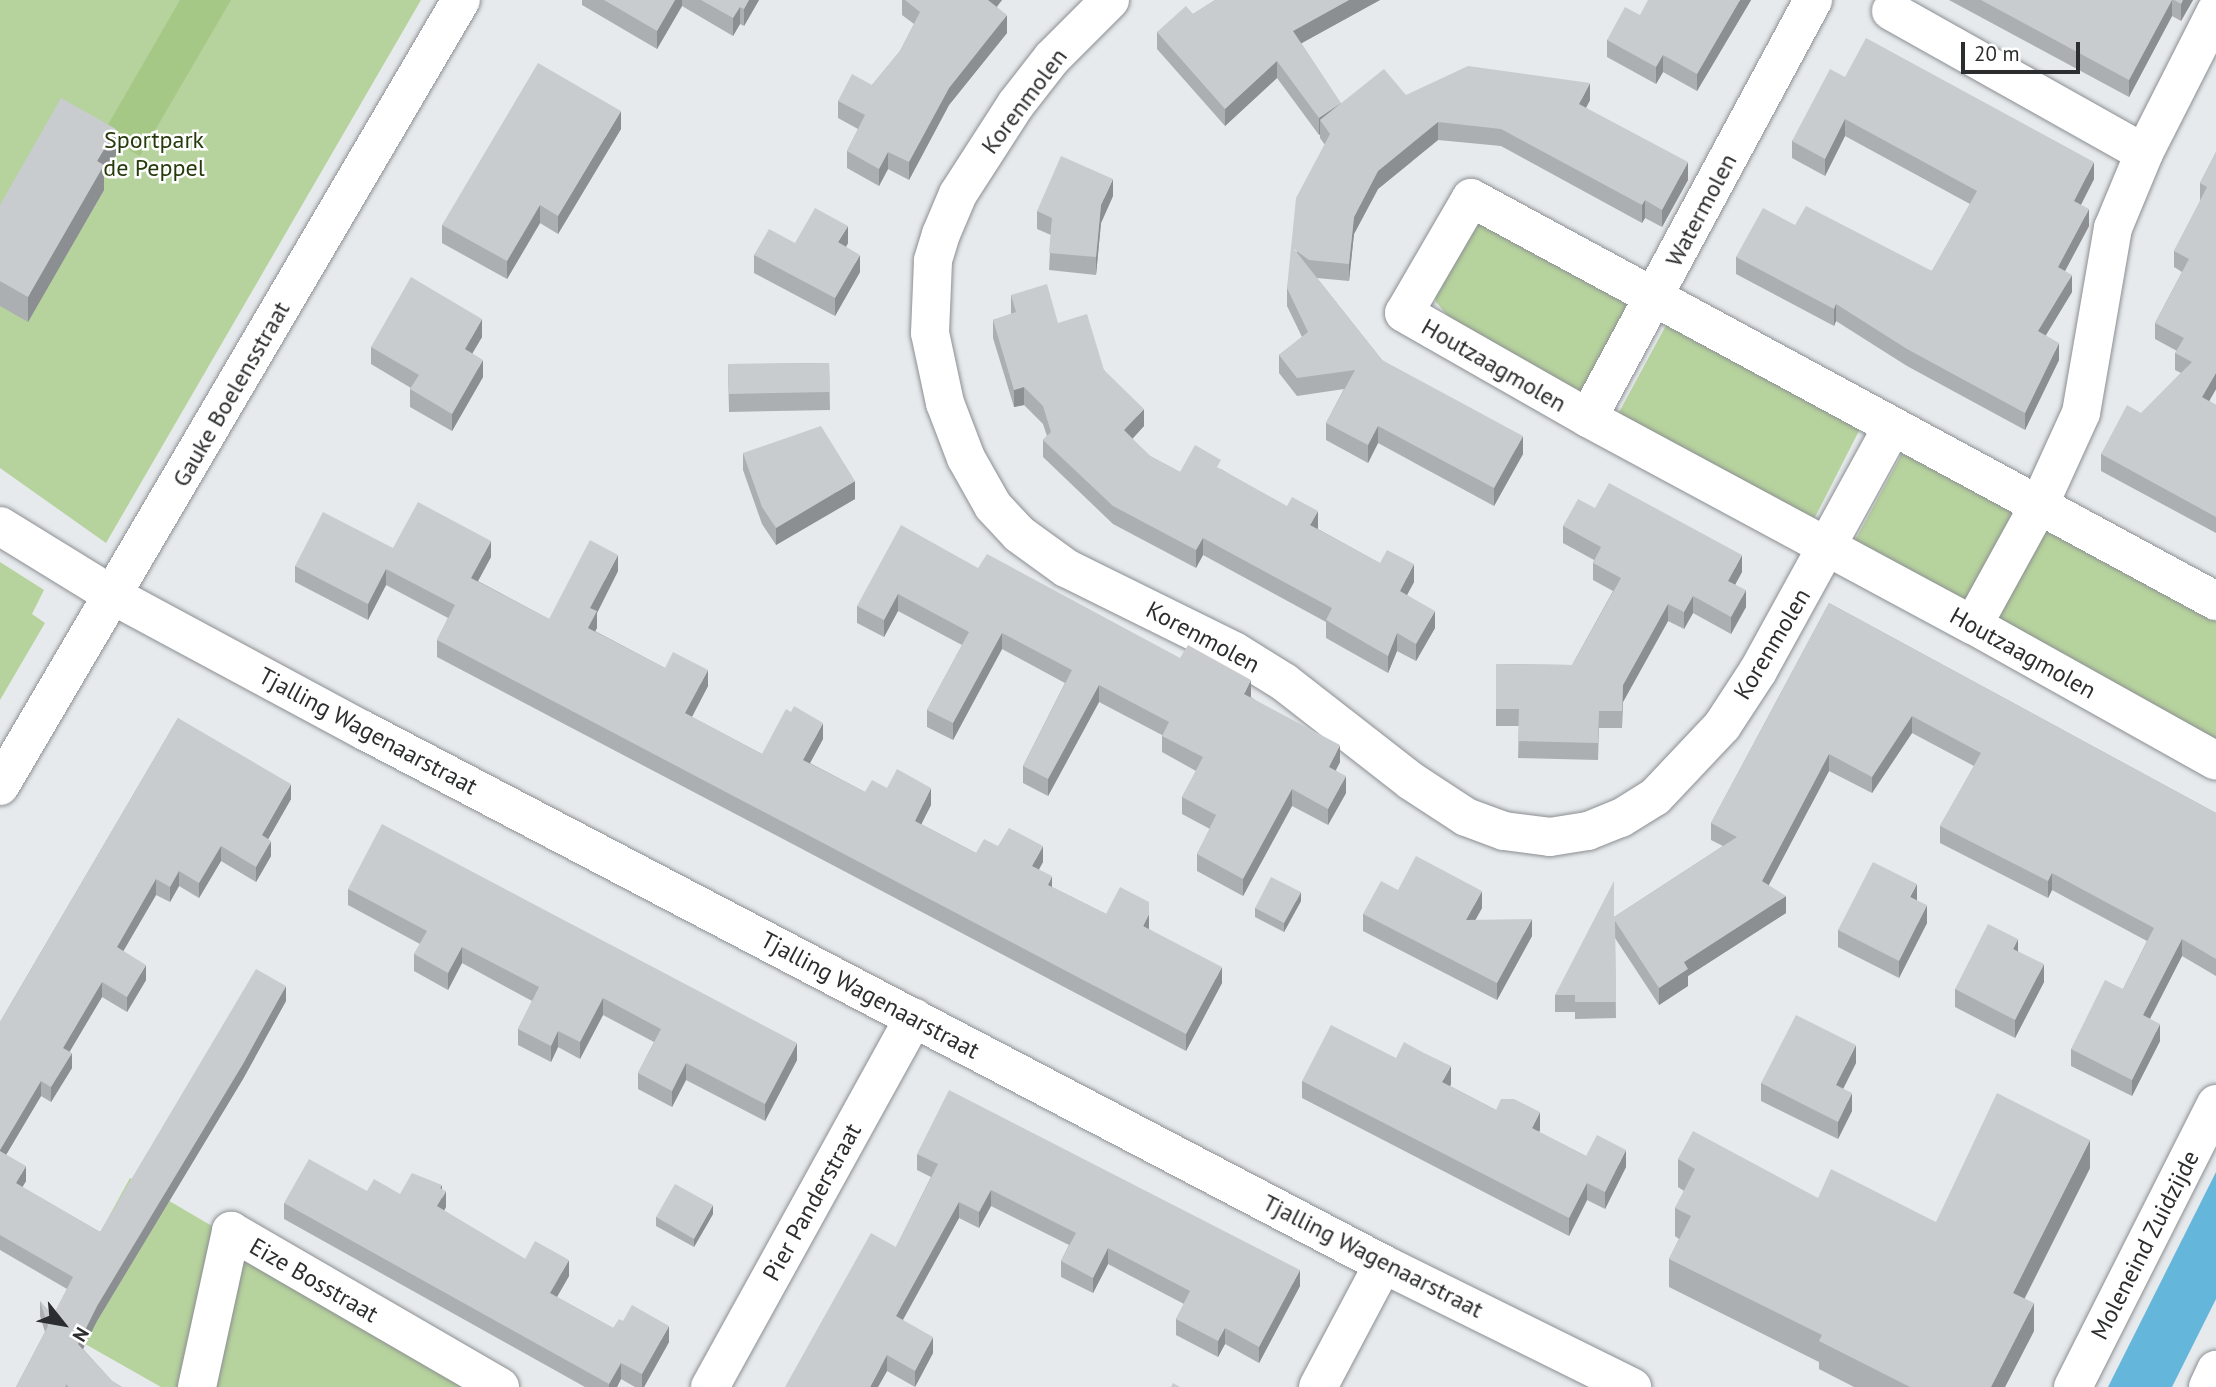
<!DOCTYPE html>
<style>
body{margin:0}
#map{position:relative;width:2216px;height:1387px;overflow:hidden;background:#e6eaed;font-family:"PT Sans",sans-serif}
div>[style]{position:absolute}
.green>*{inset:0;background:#b6d29d}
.forest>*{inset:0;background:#a6c886}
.water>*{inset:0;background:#64b7db}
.roads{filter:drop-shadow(0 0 2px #8c8f92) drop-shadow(0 0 2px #8c8f92)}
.minor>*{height:38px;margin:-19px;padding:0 19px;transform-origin:19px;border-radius:19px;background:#fff}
.secondary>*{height:38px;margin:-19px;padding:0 19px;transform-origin:19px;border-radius:19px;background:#fff}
.wall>*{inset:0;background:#acafb2}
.shaded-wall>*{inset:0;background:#8c8f91}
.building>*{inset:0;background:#c8cccf}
span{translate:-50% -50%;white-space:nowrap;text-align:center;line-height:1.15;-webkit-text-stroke:5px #fff;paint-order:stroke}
.street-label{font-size:24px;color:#2c2d2e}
.park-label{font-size:24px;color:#263b0b}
.north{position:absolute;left:28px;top:1289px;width:70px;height:70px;-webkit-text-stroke:5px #fff;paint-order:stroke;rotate:121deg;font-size:19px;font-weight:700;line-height:28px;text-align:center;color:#2c2d2e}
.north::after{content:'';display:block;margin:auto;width:24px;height:32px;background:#2c2d2e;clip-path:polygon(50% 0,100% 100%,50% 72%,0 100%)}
.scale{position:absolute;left:1961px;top:42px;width:119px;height:32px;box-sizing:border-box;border:4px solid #2c2d2e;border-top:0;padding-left:9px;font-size:21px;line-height:24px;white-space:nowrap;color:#2c2d2e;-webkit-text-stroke:5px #fff;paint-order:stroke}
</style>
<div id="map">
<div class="green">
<div style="clip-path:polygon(0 0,421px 0,106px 543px,0 468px)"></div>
<div style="clip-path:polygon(1479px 223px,1634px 298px,1583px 393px,1452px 321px,1436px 302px,1435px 297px)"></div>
<div style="clip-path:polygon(1670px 318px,1863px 423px,1811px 525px,1617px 416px)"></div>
<div style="clip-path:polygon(1905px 448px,2216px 621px,2216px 742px,1852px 546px)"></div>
<div style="clip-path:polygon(0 562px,44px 590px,32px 614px,45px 623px,0 700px)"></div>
<div style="clip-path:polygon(130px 1178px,487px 1387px,161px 1387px,50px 1324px)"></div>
</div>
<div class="forest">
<div style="clip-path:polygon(180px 0,231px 0,140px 156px,102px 135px)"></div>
</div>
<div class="water">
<div style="clip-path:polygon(2216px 1172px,2216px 1299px,2172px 1387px,2108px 1387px)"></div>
</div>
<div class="roads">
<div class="minor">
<div style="left:1110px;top:0;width:82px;rotate:135deg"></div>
<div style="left:1052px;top:58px;width:58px;rotate:128deg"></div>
<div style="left:1016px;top:104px;width:107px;rotate:122.8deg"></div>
<div style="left:958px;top:194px;width:43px;rotate:113deg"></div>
<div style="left:941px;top:234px;width:28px;rotate:107deg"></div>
<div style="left:933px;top:261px;width:72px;rotate:92.4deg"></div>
<div style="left:930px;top:333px;width:72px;rotate:77.9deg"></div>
<div style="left:945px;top:403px;width:59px;rotate:69.1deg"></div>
<div style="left:966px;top:458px;width:55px;rotate:60.6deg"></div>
<div style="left:993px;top:506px;width:38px;rotate:47deg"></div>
<div style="left:1019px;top:534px;width:58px;rotate:35.9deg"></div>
<div style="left:1066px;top:568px;width:187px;rotate:26.3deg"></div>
<div style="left:1234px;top:651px;width:59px;rotate:31.8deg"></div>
<div style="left:1284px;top:682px;width:161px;rotate:37.9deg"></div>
<div style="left:1411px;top:781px;width:66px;rotate:33.2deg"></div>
<div style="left:1466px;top:817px;width:40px;rotate:20.2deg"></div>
<div style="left:1504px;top:831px;width:46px;rotate:7.4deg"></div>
<div style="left:1550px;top:837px;width:38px;rotate:-9deg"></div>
<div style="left:1588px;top:831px;width:35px;rotate:-22deg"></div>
<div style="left:1621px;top:818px;width:40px;rotate:-32deg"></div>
<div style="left:1655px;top:797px;width:98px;rotate:-46.7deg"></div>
<div style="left:1722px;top:726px;width:66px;rotate:-56.8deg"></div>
<div style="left:1758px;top:671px;width:278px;rotate:-61.2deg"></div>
<div style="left:1891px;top:11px;width:290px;rotate:29.3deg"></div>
<div style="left:1588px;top:418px;width:475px;rotate:-61.7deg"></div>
<div style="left:0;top:526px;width:132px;rotate:31.6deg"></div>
<div style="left:112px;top:595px;width:285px;rotate:28.3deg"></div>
<div style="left:363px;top:730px;width:1151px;rotate:27.63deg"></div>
<div style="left:1383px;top:1264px;width:278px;rotate:26.3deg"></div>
<div style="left:2216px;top:601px;width:847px;rotate:-151.59deg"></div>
<div style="left:1471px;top:198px;width:133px;rotate:120.2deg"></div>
<div style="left:1404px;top:313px;width:212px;rotate:29.7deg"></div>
<div style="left:1588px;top:418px;width:437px;rotate:28.3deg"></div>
<div style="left:1973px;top:625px;width:278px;rotate:29.2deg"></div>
<div style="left:1973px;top:625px;width:139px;rotate:-61.2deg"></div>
<div style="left:2040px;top:503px;width:99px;rotate:-65.5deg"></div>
<div style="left:2081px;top:413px;width:188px;rotate:-80.2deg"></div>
<div style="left:2113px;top:228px;width:81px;rotate:-67.5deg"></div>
<div style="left:2144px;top:153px;width:159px;rotate:-63.1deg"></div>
<div style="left:197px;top:1387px;width:160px;rotate:-77.7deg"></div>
<div style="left:231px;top:1231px;width:311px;rotate:30.1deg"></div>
<div style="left:710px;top:1387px;width:422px;rotate:-61.1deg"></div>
<div style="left:1318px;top:1387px;width:139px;rotate:-62.1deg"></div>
<div style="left:2073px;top:1387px;width:317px;rotate:-63.2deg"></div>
<div style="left:2208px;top:1387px;width:19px;rotate:-65deg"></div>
</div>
<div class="secondary">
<div style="left:0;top:786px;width:911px;rotate:-59.61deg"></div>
</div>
</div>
<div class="wall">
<div style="clip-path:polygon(582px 0,759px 0,744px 26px,740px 24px,733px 36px,682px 6px,657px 49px,582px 5px)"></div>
<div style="clip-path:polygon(902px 0,1002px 0,997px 7px,1007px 33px,949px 105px,909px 180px,888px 169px,879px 186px,847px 168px,847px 151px,858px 129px,838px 118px,838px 101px,872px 85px,900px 51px,914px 24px,902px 15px)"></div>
<div style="clip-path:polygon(1215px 0,1380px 0,1301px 43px,1341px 104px,1406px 95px,1590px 100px,1586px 108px,1688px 180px,1662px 227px,1645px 218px,1642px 223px,1501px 146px,1438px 140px,1378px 189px,1354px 234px,1349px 281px,1317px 278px,1382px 360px,1523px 454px,1494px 506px,1378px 443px,1368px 463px,1326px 440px,1326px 423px,1344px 389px,1297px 396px,1279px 373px,1279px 355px,1302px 337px,1287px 306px,1287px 288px,1325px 145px,1320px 138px,1320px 134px,1319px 135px,1277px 78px,1225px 126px,1157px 49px,1157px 32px,1193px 14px)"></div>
<div style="clip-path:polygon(1751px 0,1697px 91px,1663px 72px,1656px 84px,1607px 57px,1607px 40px,1640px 15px)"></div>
<div style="clip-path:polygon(1949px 0,2193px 0,2181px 21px,2172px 16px,2129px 97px)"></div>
<div style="clip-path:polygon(1845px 77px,2094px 179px,2081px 205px,2089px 226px,2065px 271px,2072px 292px,2046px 335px,2059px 360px,2025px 430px,1907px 366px,1836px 321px,1834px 326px,1736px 274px,1736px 257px,1795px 225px,1932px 271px,1970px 204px,1845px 136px,1825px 176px,1792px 158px,1792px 141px)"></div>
<div style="clip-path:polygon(621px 129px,558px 234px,540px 223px,507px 279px,442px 243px,442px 225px)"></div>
<div style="clip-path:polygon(2216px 152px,2216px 389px,2209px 401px,2216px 405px,2216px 533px,2101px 471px,2101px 454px,2181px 373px,2175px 370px,2175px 353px,2177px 351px,2155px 339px,2155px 323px,2182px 272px,2174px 267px,2174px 251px,2201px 200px,2200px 200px,2200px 183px)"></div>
<div style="clip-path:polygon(116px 155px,104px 176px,104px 190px,28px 322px,0 306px,0 205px)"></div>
<div style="clip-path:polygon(1113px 196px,1101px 223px,1096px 275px,1049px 270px,1051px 235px,1037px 229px,1037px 211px)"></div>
<div style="clip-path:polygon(795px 243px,848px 243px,846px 247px,860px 272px,835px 316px,754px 273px,754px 255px)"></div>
<div style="clip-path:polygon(1011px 295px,1058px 323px,1104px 370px,1144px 426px,1132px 439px,1150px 456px,1180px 472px,1221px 469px,1318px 529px,1414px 582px,1407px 595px,1435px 628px,1416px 661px,1397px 651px,1388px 673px,1326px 638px,1326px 622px,1203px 555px,1196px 568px,1113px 524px,1043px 457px,1043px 440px,1047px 436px,1043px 424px,1024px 405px,1014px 407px,993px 338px,993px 320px,1011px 314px)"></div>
<div style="clip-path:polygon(482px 337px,472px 353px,483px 377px,452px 431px,410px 407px,410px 389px,411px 388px,371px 364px,371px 347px)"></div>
<div style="clip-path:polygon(829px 363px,830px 410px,729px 412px,728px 364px)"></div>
<div style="clip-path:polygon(743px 453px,855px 499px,776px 545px,762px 524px,743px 470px)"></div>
<div style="clip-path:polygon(1595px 508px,1742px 572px,1735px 584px,1746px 607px,1731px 634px,1693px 613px,1684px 629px,1668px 621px,1623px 702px,1622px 728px,1599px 728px,1598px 760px,1518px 758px,1519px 726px,1496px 726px,1496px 664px,1572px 665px,1613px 591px,1593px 580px,1593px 563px,1594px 560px,1563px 543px,1563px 526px)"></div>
<div style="clip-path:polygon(393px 548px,491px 557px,478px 581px,549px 619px,618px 571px,597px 613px,597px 628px,595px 631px,665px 668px,708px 686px,692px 717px,762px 754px,823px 739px,810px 763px,865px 792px,887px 788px,931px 805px,921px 824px,976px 853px,998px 846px,1043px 862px,1039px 869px,1052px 887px,1106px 914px,1149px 929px,1222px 983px,1186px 1051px,437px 657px,437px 640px,448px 618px,386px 585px,368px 620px,295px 582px,295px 566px)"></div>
<div style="clip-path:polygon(978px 568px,1251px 696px,1251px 697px,1340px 762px,1336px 770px,1346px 793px,1328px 825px,1292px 806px,1243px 896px,1197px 871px,1197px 854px,1210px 829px,1182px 814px,1182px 797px,1196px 771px,1162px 752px,1162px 735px,1099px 702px,1048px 796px,1023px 783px,1023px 766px,1065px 683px,1002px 649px,953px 740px,927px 727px,927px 710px,962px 645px,898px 611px,884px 637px,857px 623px,857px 606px)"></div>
<div style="clip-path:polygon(1829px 603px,2216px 813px,2216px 976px,2182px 956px,2150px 1019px,2160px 1041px,2132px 1096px,2071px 1066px,2071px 1049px,2123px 989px,2147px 941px,2052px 890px,2048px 898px,1940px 843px,1940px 826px,1974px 766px,1912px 733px,1872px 793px,1829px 771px,1768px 885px,1786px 913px,1688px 976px,1688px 986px,1659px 1005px,1615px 938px,1616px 1018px,1575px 1019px,1575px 1012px,1555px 1012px,1555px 995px,1614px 917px,1723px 846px,1711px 840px,1711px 823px)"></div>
<div style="clip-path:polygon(178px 718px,291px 799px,268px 839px,271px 856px,256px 882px,221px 861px,199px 898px,179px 886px,170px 902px,156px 895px,123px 951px,146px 980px,127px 1012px,102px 997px,69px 1052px,72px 1068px,51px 1102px,41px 1096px,6px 1155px,26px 1181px,22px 1187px,100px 1232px,286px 1001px,243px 1079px,97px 1321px,83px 1349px,112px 1381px,122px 1387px,16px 1387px,45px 1332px,40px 1316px,40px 1301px,53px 1316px,67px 1289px,0 1250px,0 1022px)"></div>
<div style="clip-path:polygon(348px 889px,797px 1060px,765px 1121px,686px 1080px,672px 1107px,638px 1089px,638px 1073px,654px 1042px,603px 1015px,580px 1059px,558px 1047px,551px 1062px,518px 1045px,518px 1029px,532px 1001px,462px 963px,448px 990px,414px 971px,414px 954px,420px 944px,348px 905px)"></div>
<div style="clip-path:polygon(1398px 890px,1482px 908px,1475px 920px,1532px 936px,1497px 1000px,1363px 931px,1363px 914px)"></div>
<div style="clip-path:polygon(1301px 901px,1284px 932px,1255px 917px,1255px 908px)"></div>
<div style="clip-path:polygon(1927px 923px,1899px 978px,1838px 947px,1838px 930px)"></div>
<div style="clip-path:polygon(2018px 951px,2044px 982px,2015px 1038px,1955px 1007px,1955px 989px)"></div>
<div style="clip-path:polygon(1396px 1058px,1451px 1084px,1450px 1086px,1496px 1110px,1540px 1130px,1539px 1132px,1586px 1156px,1626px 1167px,1605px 1209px,1587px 1200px,1569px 1236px,1302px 1098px,1302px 1081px)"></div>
<div style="clip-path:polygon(1856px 1063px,1843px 1089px,1852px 1111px,1838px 1139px,1761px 1101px,1761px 1083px)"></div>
<div style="clip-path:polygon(917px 1154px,1300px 1286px,1259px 1363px,1225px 1344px,1218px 1357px,1176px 1335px,1176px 1319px,1184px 1304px,1108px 1264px,1093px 1293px,1061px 1277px,1061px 1261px,1069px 1245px,991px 1206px,979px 1228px,959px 1218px,903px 1320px,933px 1353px,915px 1387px,887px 1371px,878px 1387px,896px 1247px,931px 1177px,917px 1170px)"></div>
<div style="clip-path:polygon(1678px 1159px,1818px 1198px,1936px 1222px,2090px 1168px,2025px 1298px,2034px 1331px,2005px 1387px,1854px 1387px,1819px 1369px,1819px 1362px,1669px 1287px,1669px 1259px,1679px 1239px,1675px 1236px,1675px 1208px,1684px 1191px,1678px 1187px)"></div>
<div style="clip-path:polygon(442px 1189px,446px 1207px,444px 1211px,525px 1259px,569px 1276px,557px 1297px,613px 1328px,669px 1342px,644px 1387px,635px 1387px,621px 1379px,617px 1387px,585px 1387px,284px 1219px,284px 1203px,367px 1191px,400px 1194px)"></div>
<div style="clip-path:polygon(713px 1214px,694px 1247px,656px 1226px,656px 1217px)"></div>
</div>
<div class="shaded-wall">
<div style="clip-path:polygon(675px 0,682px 0,682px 6px,657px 49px,657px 31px)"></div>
<div style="clip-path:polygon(749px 0,759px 0,744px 26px,744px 9px)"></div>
<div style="clip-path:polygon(988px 0,1002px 0,988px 17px)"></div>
<div style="clip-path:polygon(1349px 0,1380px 0,1293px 48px,1293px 31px)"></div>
<div style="clip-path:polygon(1740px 0,1751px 0,1697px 91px,1697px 74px)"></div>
<div style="clip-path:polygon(2172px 0,2172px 16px,2129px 97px,2129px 80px)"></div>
<div style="clip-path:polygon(2183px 0,2193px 0,2181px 21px,2181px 4px)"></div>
<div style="clip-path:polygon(740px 7px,740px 24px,733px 36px,733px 18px)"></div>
<div style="clip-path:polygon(1007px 15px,1007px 33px,949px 105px,909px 180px,909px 162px,949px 88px)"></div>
<div style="clip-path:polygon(1663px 55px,1663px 72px,1656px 84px,1656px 67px)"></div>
<div style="clip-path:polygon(1277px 61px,1277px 78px,1225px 126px,1225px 109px)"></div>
<div style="clip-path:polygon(1590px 83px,1590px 100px,1579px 121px,1579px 104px)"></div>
<div style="clip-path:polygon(1341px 103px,1320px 120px,1320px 134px,1319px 135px,1319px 118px)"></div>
<div style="clip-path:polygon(621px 111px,621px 129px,558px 234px,558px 216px)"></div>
<div style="clip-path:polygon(1845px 119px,1845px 136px,1825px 176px,1825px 159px)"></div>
<div style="clip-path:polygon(1438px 122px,1438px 140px,1378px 189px,1354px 234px,1349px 281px,1349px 264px,1354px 217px,1378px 171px)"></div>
<div style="clip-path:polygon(116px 129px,116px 155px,104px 176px,104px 190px,28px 322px,28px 297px,97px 161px)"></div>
<div style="clip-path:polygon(888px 152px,888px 169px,879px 186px,879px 169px)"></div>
<div style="clip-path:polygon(1688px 162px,1688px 180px,1662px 227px,1662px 210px)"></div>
<div style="clip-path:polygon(2094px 162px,2094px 179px,2074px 218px,2074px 201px)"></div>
<div style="clip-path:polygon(1113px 179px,1113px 196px,1101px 223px,1096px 275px,1096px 257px,1101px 205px)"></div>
<div style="clip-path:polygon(1645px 200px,1645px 218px,1642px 223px,1642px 205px)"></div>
<div style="clip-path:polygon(540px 205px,540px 223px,507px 279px,507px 261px)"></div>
<div style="clip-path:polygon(2089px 209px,2089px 226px,2058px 284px,2058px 267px)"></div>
<div style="clip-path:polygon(848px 226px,848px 243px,838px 260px,838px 242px)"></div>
<div style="clip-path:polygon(860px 255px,860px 272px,835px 316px,835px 298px)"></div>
<div style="clip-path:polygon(2072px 275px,2072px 292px,2038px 348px,2038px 331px)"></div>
<div style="clip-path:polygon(1836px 304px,1836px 321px,1834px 326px,1834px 309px)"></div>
<div style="clip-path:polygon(482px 319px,482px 337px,465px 366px,465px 349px)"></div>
<div style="clip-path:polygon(2059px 343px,2059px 360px,2025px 430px,2025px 413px)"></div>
<div style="clip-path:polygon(483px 360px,483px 377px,452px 431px,452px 414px)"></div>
<div style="clip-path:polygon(2216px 373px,2216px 389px,2202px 414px,2202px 397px)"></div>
<div style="clip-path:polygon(1024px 387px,1024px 405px,1014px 407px,1014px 390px)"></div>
<div style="clip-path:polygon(1144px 409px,1144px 426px,1124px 448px,1124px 430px)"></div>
<div style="clip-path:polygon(1378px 426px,1378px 443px,1368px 463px,1368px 445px)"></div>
<div style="clip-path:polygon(1523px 436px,1523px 454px,1494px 506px,1494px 488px)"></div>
<div style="clip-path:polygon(855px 481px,855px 499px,776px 545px,776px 528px)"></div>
<div style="clip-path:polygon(1318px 511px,1318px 528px,1310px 542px,1310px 525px)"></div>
<div style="clip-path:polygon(1203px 538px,1203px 555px,1196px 568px,1196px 550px)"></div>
<div style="clip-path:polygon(491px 541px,491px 557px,471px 594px,471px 578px)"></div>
<div style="clip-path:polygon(618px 555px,618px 571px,597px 613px,597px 628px,588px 644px,588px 628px,590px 608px)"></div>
<div style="clip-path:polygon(1742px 555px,1742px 572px,1728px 598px,1728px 581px)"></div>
<div style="clip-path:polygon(1414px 564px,1414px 582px,1400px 608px,1400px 591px)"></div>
<div style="clip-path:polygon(386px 569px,386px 585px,368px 620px,368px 604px)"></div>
<div style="clip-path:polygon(1746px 590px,1746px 607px,1731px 634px,1731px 617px)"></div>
<div style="clip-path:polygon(898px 594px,898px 611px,884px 637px,884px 620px)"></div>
<div style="clip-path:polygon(1693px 596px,1693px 613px,1684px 629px,1684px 612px)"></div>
<div style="clip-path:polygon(1668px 604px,1668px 621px,1623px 702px,1622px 728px,1623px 685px)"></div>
<div style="clip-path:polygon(1435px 611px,1435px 628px,1416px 661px,1416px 644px)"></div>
<div style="clip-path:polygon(1002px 633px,1002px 649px,953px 740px,953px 723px)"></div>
<div style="clip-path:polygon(1397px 633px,1397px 651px,1388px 673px,1388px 656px)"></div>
<div style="clip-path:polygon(708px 670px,708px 686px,685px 730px,685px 713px)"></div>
<div style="clip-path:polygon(1251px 680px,1251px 696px,1244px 710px,1244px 694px)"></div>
<div style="clip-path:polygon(1099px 685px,1099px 702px,1048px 796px,1048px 779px)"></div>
<div style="clip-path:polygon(1912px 716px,1912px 733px,1872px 793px,1872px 777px)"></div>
<div style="clip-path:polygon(823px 723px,823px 739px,803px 776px,803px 760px)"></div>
<div style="clip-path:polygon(1340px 745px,1340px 762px,1329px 783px,1329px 767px)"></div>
<div style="clip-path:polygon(1829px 754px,1829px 771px,1762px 898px,1762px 881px)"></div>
<div style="clip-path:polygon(1346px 776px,1346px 793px,1328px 825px,1328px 809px)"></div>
<div style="clip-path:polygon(291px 784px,291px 799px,262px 850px,262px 835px)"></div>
<div style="clip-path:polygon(931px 788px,931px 805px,915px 837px,915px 821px)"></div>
<div style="clip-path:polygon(1292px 789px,1292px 806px,1243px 896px,1243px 879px)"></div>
<div style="clip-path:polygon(271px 841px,271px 856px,256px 882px,256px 867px)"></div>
<div style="clip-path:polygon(221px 846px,221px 861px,199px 898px,199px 883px)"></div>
<div style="clip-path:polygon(1043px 846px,1043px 862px,1032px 882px,1032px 866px)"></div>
<div style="clip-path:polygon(179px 871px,179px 886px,170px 902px,170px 887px)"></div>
<div style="clip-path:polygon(2052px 873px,2052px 890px,2048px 898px,2048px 881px)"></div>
<div style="clip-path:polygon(1052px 876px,1052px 892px,1048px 885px)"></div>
<div style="clip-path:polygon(156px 879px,156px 895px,117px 962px,117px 947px)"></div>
<div style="clip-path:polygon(1917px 884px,1917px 901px,1910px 897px)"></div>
<div style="clip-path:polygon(1482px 891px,1482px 908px,1466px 937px,1466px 920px)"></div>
<div style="clip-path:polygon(1301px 892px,1301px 901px,1284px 932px,1284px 923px)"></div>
<div style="clip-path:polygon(1786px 896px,1786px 913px,1688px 976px,1688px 986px,1659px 1005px,1659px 988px,1684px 962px)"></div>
<div style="clip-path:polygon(1927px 905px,1927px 923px,1899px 978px,1899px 961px)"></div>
<div style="clip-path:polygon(1149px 914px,1149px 931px,1143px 926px)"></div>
<div style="clip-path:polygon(1532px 919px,1532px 936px,1497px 1000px,1497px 983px)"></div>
<div style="clip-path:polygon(2018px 939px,2018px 957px,2013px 949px)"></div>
<div style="clip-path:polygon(2182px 939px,2182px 956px,2143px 1032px,2143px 1015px)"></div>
<div style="clip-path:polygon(462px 947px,462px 963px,448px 990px,448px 973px)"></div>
<div style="clip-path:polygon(2044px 964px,2044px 982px,2015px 1038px,2015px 1020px)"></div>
<div style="clip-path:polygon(146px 965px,146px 980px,127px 1012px,127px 997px)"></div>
<div style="clip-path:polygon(1222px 967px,1222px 983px,1186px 1051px,1186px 1034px)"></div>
<div style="clip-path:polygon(102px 982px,102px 997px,63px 1063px,63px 1048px)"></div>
<div style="clip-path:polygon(286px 986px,286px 1001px,243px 1079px,97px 1321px,78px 1359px,78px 1344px,97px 1306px)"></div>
<div style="clip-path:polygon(603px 998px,603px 1015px,580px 1059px,580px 1042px)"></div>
<div style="clip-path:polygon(2160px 1024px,2160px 1041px,2132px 1096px,2132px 1080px)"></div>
<div style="clip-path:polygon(558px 1031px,558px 1047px,551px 1062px,551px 1046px)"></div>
<div style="clip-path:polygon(797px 1043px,797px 1060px,765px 1121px,765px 1104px)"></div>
<div style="clip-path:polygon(1856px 1045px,1856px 1063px,1836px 1103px,1836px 1085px)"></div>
<div style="clip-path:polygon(72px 1053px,72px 1068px,51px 1102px,51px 1087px)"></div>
<div style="clip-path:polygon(686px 1063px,686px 1080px,672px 1107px,672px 1091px)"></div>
<div style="clip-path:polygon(1451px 1066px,1451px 1084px,1442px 1100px,1442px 1082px)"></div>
<div style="clip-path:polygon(41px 1081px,41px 1096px,0 1165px,0 1150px)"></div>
<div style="clip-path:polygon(1852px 1093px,1852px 1111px,1838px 1139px,1838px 1122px)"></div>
<div style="clip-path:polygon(1540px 1112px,1540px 1130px,1532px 1146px,1532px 1128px)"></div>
<div style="clip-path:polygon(2090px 1140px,2090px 1168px,2013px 1321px,2013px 1293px)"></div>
<div style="clip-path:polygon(1626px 1150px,1626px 1167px,1605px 1209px,1605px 1192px)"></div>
<div style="clip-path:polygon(26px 1166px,26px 1181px,16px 1198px,16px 1183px)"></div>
<div style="clip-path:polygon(1587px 1183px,1587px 1200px,1569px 1236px,1569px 1218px)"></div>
<div style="clip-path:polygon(442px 1185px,442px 1199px,446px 1191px,446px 1207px,437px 1223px,437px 1206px,440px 1188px)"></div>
<div style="clip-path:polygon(991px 1190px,991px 1206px,979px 1228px,979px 1212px)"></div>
<div style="clip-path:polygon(959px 1202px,959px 1218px,896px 1332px,896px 1316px)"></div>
<div style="clip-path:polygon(713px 1205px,713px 1214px,694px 1247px,694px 1239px)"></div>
<div style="clip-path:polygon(1108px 1248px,1108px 1264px,1093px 1293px,1093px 1278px)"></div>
<div style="clip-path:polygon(569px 1260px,569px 1276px,550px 1309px,550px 1293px)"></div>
<div style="clip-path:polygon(1300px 1270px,1300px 1286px,1259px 1363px,1259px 1347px)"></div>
<div style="clip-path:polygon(2034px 1303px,2034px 1331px,2005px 1387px,1991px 1387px)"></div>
<div style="clip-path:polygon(669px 1326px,669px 1342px,644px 1387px,642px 1387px,642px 1374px)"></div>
<div style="clip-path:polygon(1225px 1328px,1225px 1344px,1218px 1357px,1218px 1341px)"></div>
<div style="clip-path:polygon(933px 1337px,933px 1353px,915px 1387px,915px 1371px)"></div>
<div style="clip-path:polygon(887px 1355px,887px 1371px,878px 1387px,870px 1387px)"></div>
<div style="clip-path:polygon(621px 1363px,621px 1379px,617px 1387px,609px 1387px,609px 1384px)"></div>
</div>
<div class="building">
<div style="clip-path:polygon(604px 0,675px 0,657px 31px)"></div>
<div style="clip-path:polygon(701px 0,749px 0,744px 9px,740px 7px,733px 18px)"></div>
<div style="clip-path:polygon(905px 0,988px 0,1007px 15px,949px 88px,909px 162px,888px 152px,879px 169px,847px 151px,865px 115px,838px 101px,852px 74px,872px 85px,900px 51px,920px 12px)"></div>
<div style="clip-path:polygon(1215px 0,1349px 0,1293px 31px,1341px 103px,1319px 118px,1277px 61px,1225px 109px,1157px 32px,1186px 6px,1193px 14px)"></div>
<div style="clip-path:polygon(1648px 0,1740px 0,1697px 74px,1663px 55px,1656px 67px,1607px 40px,1625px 7px,1640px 15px)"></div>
<div style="clip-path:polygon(1981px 0,2172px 0,2129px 80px)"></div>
<div style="clip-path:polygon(2174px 0,2183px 0,2181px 4px)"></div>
<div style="clip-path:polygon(1866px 38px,2094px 162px,2074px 201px,2089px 209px,2058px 267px,2072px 275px,2038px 331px,2059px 343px,2025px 413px,1907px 349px,1836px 304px,1834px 309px,1736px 257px,1763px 208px,1795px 225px,1806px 206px,1932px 271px,1977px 191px,1845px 119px,1825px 159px,1792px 141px,1830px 69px,1845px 77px)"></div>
<div style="clip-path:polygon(538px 63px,621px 111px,558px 216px,540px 205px,507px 261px,442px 225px)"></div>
<div style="clip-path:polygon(1468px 66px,1590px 83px,1579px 104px,1688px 162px,1662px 210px,1645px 200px,1642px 205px,1501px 129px,1438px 122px,1378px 171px,1354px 217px,1349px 264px,1309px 260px,1294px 249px,1382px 360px,1523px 436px,1494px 488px,1378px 426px,1368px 445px,1326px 423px,1355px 370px,1297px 378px,1279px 355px,1308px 332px,1287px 288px,1296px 198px,1330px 134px,1320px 120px,1384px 69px,1406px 95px)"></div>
<div style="clip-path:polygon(61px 98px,116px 129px,97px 161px,104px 165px,28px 297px,0 281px,0 205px)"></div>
<div style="clip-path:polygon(2216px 152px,2216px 373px,2202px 397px,2216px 405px,2216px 517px,2101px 454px,2127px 405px,2141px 413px,2192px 362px,2175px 353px,2184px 338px,2155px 323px,2189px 259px,2174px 251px,2207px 187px,2200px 183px)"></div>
<div style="clip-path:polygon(1061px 156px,1113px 179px,1101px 205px,1096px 257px,1049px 253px,1052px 218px,1037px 211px)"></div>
<div style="clip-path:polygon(815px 208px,848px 226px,838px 242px,860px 255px,835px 298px,754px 255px,769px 229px,795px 243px)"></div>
<div style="clip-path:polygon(411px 277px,482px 319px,465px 349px,483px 360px,452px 414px,410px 389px,419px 375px,371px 347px)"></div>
<div style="clip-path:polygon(1047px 284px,1058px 323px,1087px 314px,1104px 370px,1144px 409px,1124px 430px,1150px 456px,1180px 472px,1195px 445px,1221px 460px,1217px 467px,1287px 506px,1292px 497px,1318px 511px,1310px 525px,1380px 563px,1387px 550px,1414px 564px,1400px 591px,1435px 611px,1416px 644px,1397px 633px,1388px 656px,1326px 620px,1332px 608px,1203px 538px,1196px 550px,1113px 506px,1043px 440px,1051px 432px,1043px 406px,1024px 387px,1014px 390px,993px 320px,1016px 312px,1011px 295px)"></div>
<div style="clip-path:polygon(829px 363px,830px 392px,729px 394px,728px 364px)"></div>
<div style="clip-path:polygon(821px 426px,855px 481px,776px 528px,762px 507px,743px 453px)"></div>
<div style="clip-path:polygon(1609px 483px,1742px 555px,1728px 581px,1746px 590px,1731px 617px,1693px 596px,1684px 612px,1668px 604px,1623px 685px,1622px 711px,1599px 711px,1598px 743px,1518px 741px,1519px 709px,1496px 709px,1496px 664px,1572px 665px,1621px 578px,1593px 563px,1601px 547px,1563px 526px,1578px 499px,1595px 508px)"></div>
<div style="clip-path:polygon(418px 502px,491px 541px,471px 578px,549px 619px,590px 540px,618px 555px,590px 608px,597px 611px,588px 628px,665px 668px,673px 652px,708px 670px,685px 713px,762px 754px,786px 709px,791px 712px,794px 706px,823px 723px,803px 760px,865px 792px,872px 780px,887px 788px,897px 769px,931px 788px,915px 821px,976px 853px,984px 839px,998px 846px,1009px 828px,1043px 846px,1032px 866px,1052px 876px,1048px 885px,1106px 914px,1120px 887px,1149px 902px,1149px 914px,1143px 926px,1222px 967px,1186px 1034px,437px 640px,455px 605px,386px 569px,368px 604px,295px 566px,323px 512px,393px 548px)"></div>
<div style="clip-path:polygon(901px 525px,978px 568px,987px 554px,1180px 658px,1188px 645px,1251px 680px,1244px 694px,1340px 745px,1329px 767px,1346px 776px,1328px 809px,1292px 789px,1243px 879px,1197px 854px,1216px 815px,1182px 797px,1203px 757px,1162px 736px,1169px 722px,1099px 685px,1048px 779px,1023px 766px,1072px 670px,1002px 633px,953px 723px,927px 710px,969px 632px,898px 594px,884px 620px,857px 606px)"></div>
<div style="clip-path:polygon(1829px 603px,2216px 813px,2216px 959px,2182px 939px,2143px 1015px,2160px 1024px,2132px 1080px,2071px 1049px,2105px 980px,2123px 989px,2154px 928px,2052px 873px,2048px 881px,1940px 826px,1981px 753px,1912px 716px,1872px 777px,1829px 754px,1762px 881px,1786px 896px,1684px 962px,1688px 969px,1659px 988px,1615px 921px,1616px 1002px,1575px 1002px,1575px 995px,1555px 995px,1614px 881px,1614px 917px,1737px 837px,1711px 823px)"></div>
<div style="clip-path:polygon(178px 718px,291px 784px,262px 835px,271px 841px,256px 867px,221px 846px,199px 883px,179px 871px,170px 887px,156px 879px,117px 947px,146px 965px,127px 997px,102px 982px,63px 1048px,72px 1053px,51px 1087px,41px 1081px,0 1150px,0 1022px)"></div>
<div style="clip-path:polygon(382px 824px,797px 1043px,765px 1104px,686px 1063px,672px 1091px,638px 1073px,661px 1029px,603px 998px,580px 1042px,558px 1031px,551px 1046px,518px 1029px,539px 987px,462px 947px,448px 973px,414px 954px,427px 931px,348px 889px)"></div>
<div style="clip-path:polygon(1416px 856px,1482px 891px,1466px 920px,1532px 919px,1497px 983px,1363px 914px,1381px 881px,1398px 890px)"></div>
<div style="clip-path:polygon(1873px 862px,1917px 884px,1910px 897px,1927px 905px,1899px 961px,1838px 930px)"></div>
<div style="clip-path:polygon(1271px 877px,1301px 892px,1284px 923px,1255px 908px)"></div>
<div style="clip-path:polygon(1988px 924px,2018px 939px,2013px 949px,2044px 964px,2015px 1020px,1955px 989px)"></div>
<div style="clip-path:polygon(256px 969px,286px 986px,243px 1064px,97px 1306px,78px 1344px,112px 1381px,122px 1387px,68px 1387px,67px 1384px,65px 1387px,16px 1387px,48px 1326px,40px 1301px,53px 1316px,73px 1277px,0 1235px,0 1151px,26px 1166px,16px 1183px,100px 1232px)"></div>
<div style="clip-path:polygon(1796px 1015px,1856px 1045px,1836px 1085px,1852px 1093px,1838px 1122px,1761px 1083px)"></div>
<div style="clip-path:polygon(1331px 1025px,1396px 1058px,1404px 1042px,1422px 1052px,1451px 1066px,1442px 1082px,1496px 1110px,1501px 1099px,1514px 1099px,1540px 1112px,1532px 1128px,1586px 1156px,1597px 1135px,1626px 1150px,1605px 1192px,1587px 1183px,1569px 1218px,1302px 1081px)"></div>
<div style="clip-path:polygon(949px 1090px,1300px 1270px,1259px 1347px,1225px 1328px,1218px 1341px,1176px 1319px,1190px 1291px,1108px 1248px,1093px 1278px,1061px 1261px,1076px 1233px,991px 1190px,979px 1212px,959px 1202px,896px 1316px,933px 1337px,915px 1371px,887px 1355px,870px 1387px,785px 1387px,871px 1233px,896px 1247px,938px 1164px,917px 1154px)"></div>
<div style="clip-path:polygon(1997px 1093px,2090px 1140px,2013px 1293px,2034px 1303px,1991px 1387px,1910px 1387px,1819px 1341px,1822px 1335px,1669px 1259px,1691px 1216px,1675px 1208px,1695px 1169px,1678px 1159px,1693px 1131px,1818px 1198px,1831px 1169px,1936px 1222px)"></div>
<div style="clip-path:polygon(309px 1159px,367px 1191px,374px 1179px,400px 1194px,412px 1173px,442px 1185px,440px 1188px,446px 1191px,437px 1206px,525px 1259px,535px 1241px,569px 1260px,550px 1293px,613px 1328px,619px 1319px,623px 1321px,632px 1305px,669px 1326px,642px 1374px,621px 1363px,609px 1384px,284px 1203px)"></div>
<div style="clip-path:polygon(675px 1184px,713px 1205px,694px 1239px,656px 1217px)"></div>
<div style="clip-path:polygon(1173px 1383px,1180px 1387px,1171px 1387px)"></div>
</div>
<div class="street-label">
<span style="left:1024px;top:101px;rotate:-53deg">Korenmolen</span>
<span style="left:1701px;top:210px;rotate:-62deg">Watermolen</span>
<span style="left:1494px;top:365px;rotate:30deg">Houtzaagmolen</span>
<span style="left:231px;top:394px;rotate:-60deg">Gauke Boelensstraat</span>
<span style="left:1203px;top:637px;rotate:28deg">Korenmolen</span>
<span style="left:1772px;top:644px;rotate:-59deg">Korenmolen</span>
<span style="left:2023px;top:653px;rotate:29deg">Houtzaagmolen</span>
<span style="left:368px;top:731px;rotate:28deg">Tjalling Wagenaarstraat</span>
<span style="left:870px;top:995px;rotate:28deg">Tjalling Wagenaarstraat</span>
<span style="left:812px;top:1202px;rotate:-61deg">Pier Panderstraat</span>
<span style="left:2145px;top:1245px;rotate:-63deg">Moleneind Zuidzijde</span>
<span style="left:1373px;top:1256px;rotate:27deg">Tjalling Wagenaarstraat</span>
<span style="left:314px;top:1280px;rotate:30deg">Eize Bosstraat</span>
</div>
<div class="park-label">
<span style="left:154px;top:154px">Sportpark<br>de Peppel</span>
</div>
<div class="north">N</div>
<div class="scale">20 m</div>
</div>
